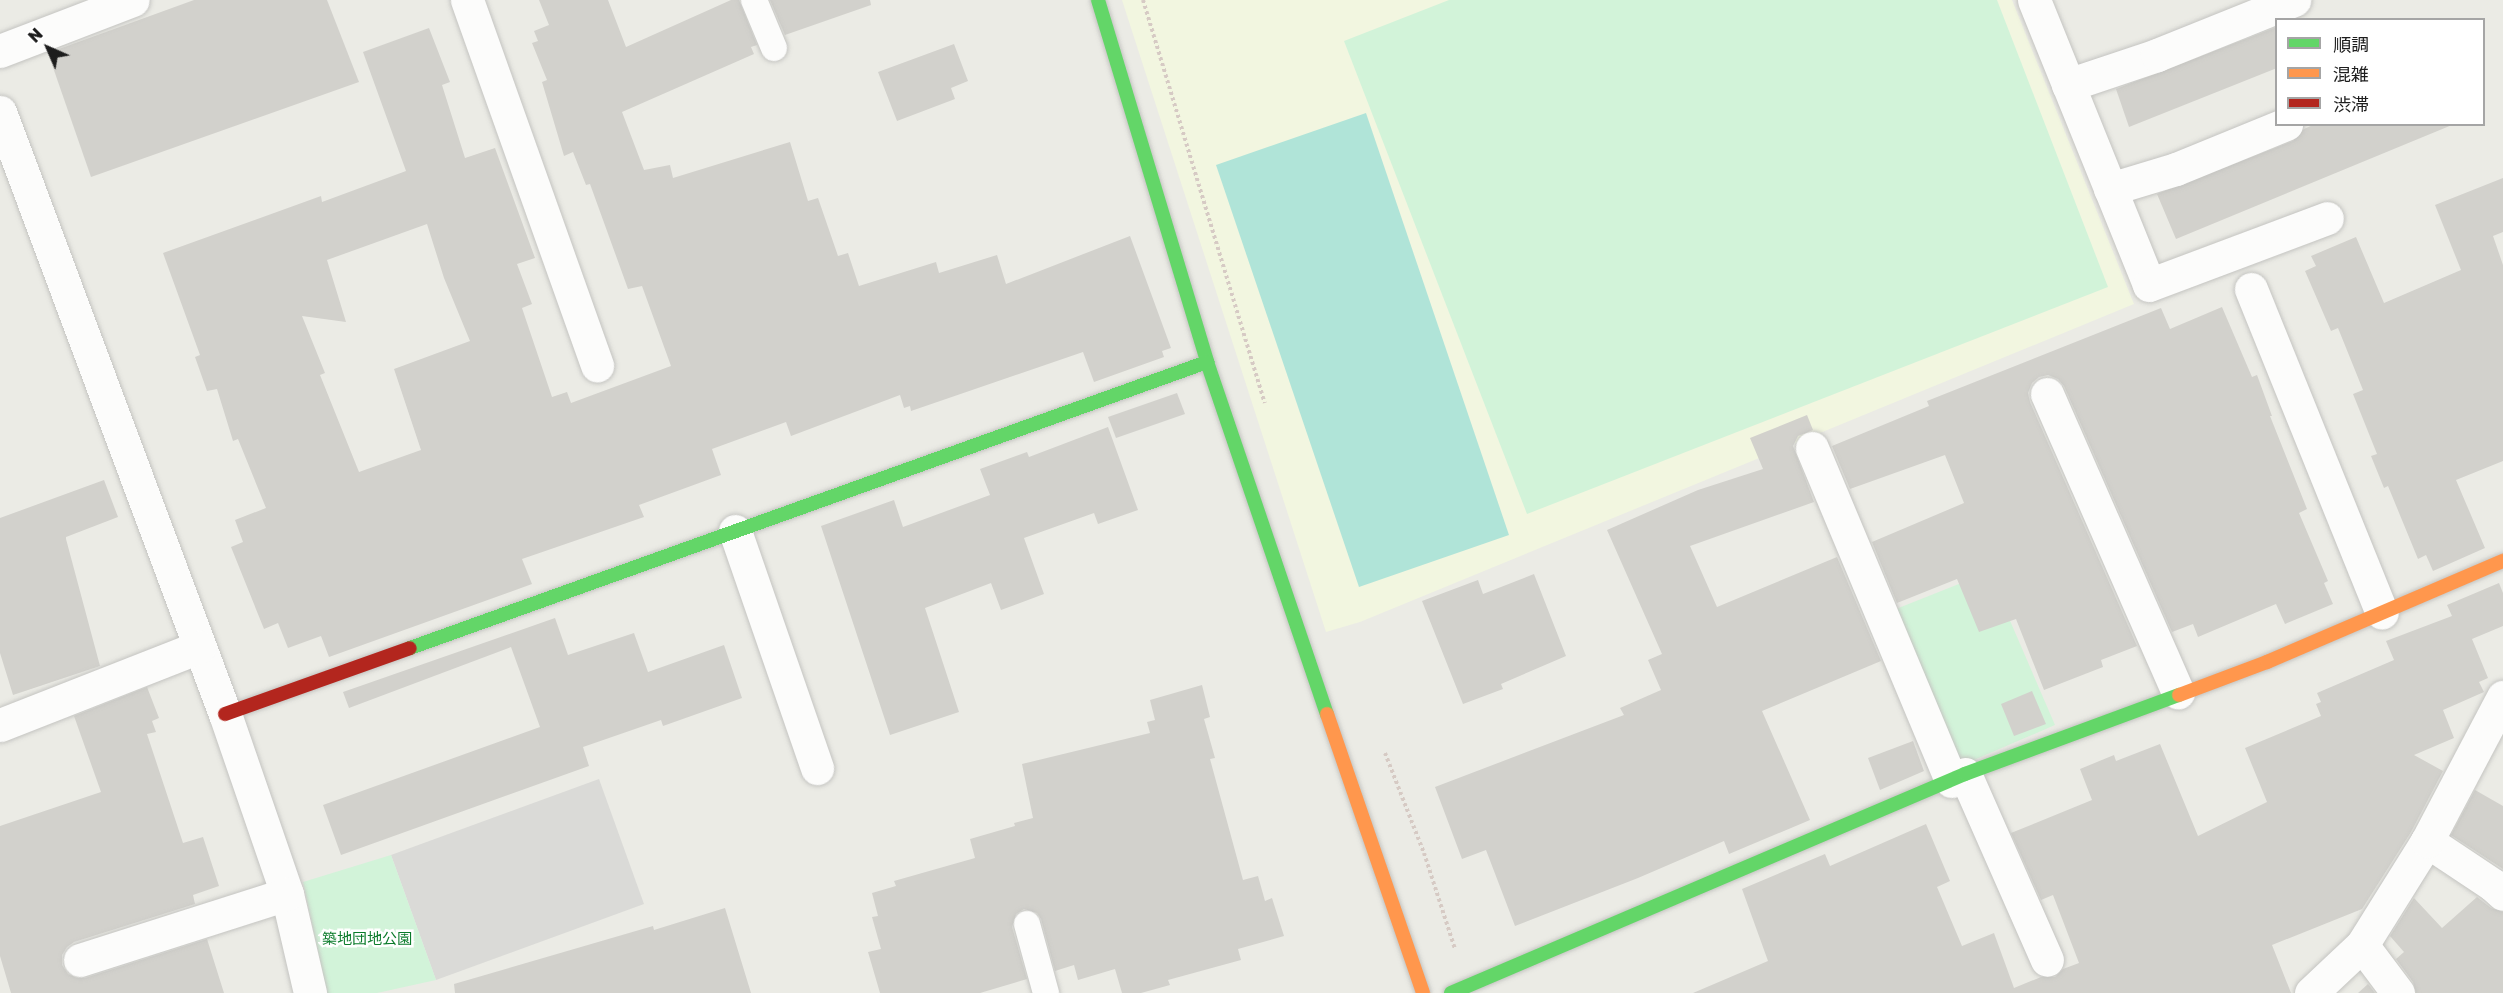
<!DOCTYPE html>
<meta charset="utf-8">
<style>
body{margin:0}
#map{position:relative;width:2503px;height:993px;overflow:hidden;background:#ebebe5;font-family:"Golos Text","Noto Sans JP",sans-serif}
div>[style]{position:absolute}
.residential>*{inset:0;background:#dadad7}
.education>*{inset:0;background:#f2f6e0}
.park>*{inset:0;background:#d2f3d9}
.pitch>*{inset:0;background:#b0e4d8}
.building>*{inset:0;background:#d2d1cc}
.path>*{height:4px;margin-top:-2px;transform-origin:0;background:repeating-linear-gradient(90deg,#d6cac4 0 3px,transparent 0 6px)}
.roads{filter:drop-shadow(0 0 2px #c4c4c1) drop-shadow(0 0 2px #c4c4c1)}
.lane>*{height:26px;margin:-13px;padding:0 13px;transform-origin:13px;border-radius:13px;background:#fcfcfb}
.street>*{height:33px;margin:-16.5px;padding:0 16.5px;transform-origin:16.5px;border-radius:16.5px;background:#fcfcfb}
.fast>*{height:14px;margin:-7px;padding:0 7px;transform-origin:7px;border-radius:7px;background:#63d668}
.slow>*{height:14px;margin:-7px;padding:0 7px;transform-origin:7px;border-radius:7px;background:#ff974d}
.jam>*{height:14px;margin:-7px;padding:0 7px;transform-origin:7px;border-radius:7px;background:#b3261e}
span{translate:-50% -50%;white-space:nowrap;text-align:center;line-height:1.15;-webkit-text-stroke:5px #fff;paint-order:stroke}
.park-label{font-size:15px;color:#0b7b2b}
.legend{position:absolute;left:2275px;top:18px;width:210px;height:108px;box-sizing:border-box;background:#fff;border:2px solid #a5a5a5;margin:0;padding:8px 10px;list-style:none;font-size:18px;color:#1d1d1d}
.legend li{display:flex;align-items:center;gap:12px;height:30px}
.legend b{width:30px;border:2px solid #a5a5a5}
.north{position:absolute;left:18px;top:18px;width:60px;height:60px;-webkit-text-stroke:4px #fff;paint-order:stroke;rotate:315deg;font-size:16px;font-weight:700;line-height:24px;text-align:center;color:#1d1d1d}
.north::after{content:'';display:block;margin:auto;width:21px;height:27px;background:#1d1d1d;clip-path:polygon(50% 0,100% 100%,50% 72%,0 100%)}
</style>
<div id="map">
<div class="residential">
<div style="clip-path:polygon(599px 779px,644px 904px,436px 980px,391px 855px)"></div>
</div>
<div class="education">
<div style="clip-path:polygon(1122px 0,2012px 0,2134px 304px,1360px 622px,1326px 632px)"></div>
</div>
<div class="park">
<div style="clip-path:polygon(1449px 0,1997px 0,2108px 287px,1527px 514px,1344px 41px)"></div>
<div style="clip-path:polygon(1989px 572px,2055px 725px,1960px 766px,1896px 609px)"></div>
<div style="clip-path:polygon(391px 855px,436px 980px,377px 993px,327px 993px,303px 882px)"></div>
</div>
<div class="pitch">
<div style="clip-path:polygon(1366px 113px,1509px 535px,1359px 587px,1216px 165px)"></div>
</div>
<div class="building">
<div style="clip-path:polygon(194px 0,327px 0,359px 82px,91px 177px,48px 53px)"></div>
<div style="clip-path:polygon(evenodd,539px 0,608px 0,626px 47px,731px 0,739px 0,757px 45px,751px 47px,754px 54px,622px 112px,644px 170px,670px 165px,673px 178px,790px 142px,808px 201px,818px 198px,838px 256px,848px 253px,859px 286px,936px 262px,939px 273px,997px 255px,1006px 284px,1130px 236px,1171px 348px,1162px 351px,1164px 357px,1094px 382px,1083px 352px,911px 411px,910px 406px,904px 408px,900px 395px,791px 436px,786px 422px,712px 449px,721px 475px,639px 505px,644px 517px,522px 559px,532px 584px,329px 657px,321px 636px,288px 648px,278px 623px,264px 629px,231px 547px,243px 542px,235px 520px,266px 508px,238px 439px,233px 441px,217px 389px,207px 391px,195px 357px,200px 355px,163px 253px,321px 196px,322px 202px,406px 171px,363px 52px,429px 28px,450px 82px,442px 85px,465px 158px,495px 148px,535px 258px,517px 264px,532px 304px,522px 308px,552px 397px,567px 392px,571px 403px,671px 366px,642px 286px,628px 289px,590px 184px,586px 185px,573px 152px,564px 156px,542px 82px,547px 80px,532px 43px,538px 41px,534px 31px,549px 25px,539px 0,427px 224px,444px 278px,470px 341px,394px 369px,421px 450px,359px 472px,320px 375px,325px 373px,302px 316px,346px 322px,327px 260px,427px 224px)"></div>
<div style="clip-path:polygon(770px 0,870px 0,871px 5px,785px 35px)"></div>
<div style="clip-path:polygon(2277px 27px,2277px 68px,2129px 127px,2116px 89px)"></div>
<div style="clip-path:polygon(954px 44px,968px 81px,951px 88px,955px 99px,897px 121px,878px 72px)"></div>
<div style="clip-path:polygon(2315px 124px,2452px 125px,2176px 239px,2157px 194px,2293px 141px,2304px 129px)"></div>
<div style="clip-path:polygon(2503px 178px,2503px 232px,2493px 236px,2503px 265px,2503px 461px,2456px 480px,2485px 548px,2433px 571px,2426px 555px,2418px 559px,2388px 486px,2384px 488px,2371px 456px,2377px 454px,2353px 394px,2363px 390px,2338px 328px,2331px 331px,2305px 271px,2316px 266px,2311px 256px,2356px 237px,2384px 303px,2461px 270px,2435px 205px)"></div>
<div style="clip-path:polygon(2222px 307px,2252px 377px,2257px 375px,2272px 416px,2270px 416px,2307px 509px,2299px 513px,2328px 581px,2324px 583px,2333px 604px,2285px 624px,2276px 604px,2198px 637px,2193px 624px,2172px 632px,2064px 386px,2058px 379px,2048px 375px,2039px 377px,2032px 383px,2028px 393px,2030px 402px,2137px 646px,2101px 660px,2103px 667px,2044px 690px,2016px 619px,1979px 632px,1957px 579px,1897px 603px,1872px 542px,1964px 503px,1945px 455px,1850px 489px,1832px 446px,1929px 406px,1927px 401px,2161px 308px,2170px 329px)"></div>
<div style="clip-path:polygon(1177px 393px,1185px 414px,1116px 438px,1108px 417px)"></div>
<div style="clip-path:polygon(1807px 415px,1813px 430px,1798px 436px,1793px 446px,1814px 502px,1690px 546px,1717px 607px,1837px 557px,1881px 661px,1762px 711px,1810px 820px,1729px 854px,1724px 841px,1638px 878px,1515px 926px,1486px 850px,1462px 859px,1435px 787px,1624px 715px,1620px 708px,1661px 690px,1648px 660px,1662px 654px,1607px 530px,1698px 490px,1763px 469px,1750px 438px)"></div>
<div style="clip-path:polygon(1108px 427px,1138px 510px,1098px 524px,1094px 513px,1024px 538px,1044px 594px,1001px 610px,991px 583px,925px 608px,959px 712px,890px 735px,821px 526px,894px 500px,903px 527px,990px 495px,980px 469px,1027px 452px,1029px 457px)"></div>
<div style="clip-path:polygon(104px 480px,118px 517px,66px 537px,66px 539px,100px 666px,13px 695px,0 653px,0 518px)"></div>
<div style="clip-path:polygon(1534px 574px,1566px 656px,1501px 684px,1503px 689px,1463px 704px,1422px 601px,1478px 580px,1483px 594px)"></div>
<div style="clip-path:polygon(2499px 583px,2503px 593px,2503px 626px,2472px 639px,2488px 678px,2479px 682px,2484px 692px,2443px 710px,2454px 738px,2414px 755px,2443px 771px,2411px 832px,2362px 909px,2272px 945px,2291px 993px,1693px 993px,1768px 961px,1742px 889px,1825px 854px,1830px 866px,1926px 824px,1950px 881px,1937px 887px,1962px 946px,1994px 933px,2014px 988px,2041px 977px,2055px 977px,2063px 969px,2079px 963px,2053px 895px,2041px 900px,2011px 833px,2092px 800px,2080px 769px,2114px 755px,2116px 761px,2160px 744px,2198px 836px,2267px 802px,2245px 748px,2321px 716px,2316px 704px,2321px 702px,2317px 693px,2394px 660px,2386px 641px,2452px 616px,2447px 605px)"></div>
<div style="clip-path:polygon(555px 618px,568px 655px,634px 633px,648px 672px,724px 645px,742px 698px,663px 726px,661px 720px,583px 747px,589px 766px,341px 855px,323px 805px,540px 727px,511px 647px,349px 708px,343px 692px)"></div>
<div style="clip-path:polygon(1202px 685px,1210px 717px,1204px 719px,1215px 758px,1210px 759px,1243px 880px,1258px 876px,1265px 901px,1272px 898px,1284px 936px,1238px 949px,1241px 960px,1168px 980px,1170px 985px,1141px 993px,1122px 993px,1115px 969px,1078px 980px,1074px 965px,1055px 971px,1041px 919px,1037px 913px,1024px 909px,1016px 914px,1012px 927px,1027px 979px,980px 993px,880px 993px,868px 952px,881px 949px,872px 917px,878px 916px,872px 893px,896px 886px,894px 881px,975px 858px,970px 839px,1015px 826px,1014px 823px,1033px 818px,1022px 764px,1150px 733px,1147px 722px,1155px 720px,1150px 700px)"></div>
<div style="clip-path:polygon(147px 687px,159px 718px,152px 721px,156px 732px,147px 734px,183px 843px,203px 837px,219px 886px,193px 895px,195px 904px,74px 942px,67px 947px,62px 955px,62px 965px,68px 974px,77px 978px,85px 978px,207px 939px,224px 993px,11px 993px,0 956px,0 826px,101px 792px,74px 716px)"></div>
<div style="clip-path:polygon(2032px 691px,2046px 724px,2014px 736px,2001px 704px)"></div>
<div style="clip-path:polygon(1913px 741px,1924px 771px,1880px 790px,1868px 758px)"></div>
<div style="clip-path:polygon(2475px 790px,2503px 806px,2503px 869px,2451px 835px)"></div>
<div style="clip-path:polygon(2477px 897px,2491px 908px,2503px 912px,2503px 993px,2416px 993px,2413px 982px,2396px 959px,2404px 952px,2390px 936px,2414px 898px,2442px 928px)"></div>
<div style="clip-path:polygon(725px 908px,751px 993px,455px 993px,454px 984px,653px 926px,654px 930px)"></div>
<div style="clip-path:polygon(2368px 984px,2375px 993px,2358px 993px)"></div>
</div>
<div class="path">
<div style="left:1143px;top:0;width:421px;rotate:73.2deg"></div>
<div style="left:1385px;top:753px;width:107px;rotate:68.7deg"></div>
<div style="left:1424px;top:853px;width:101px;rotate:72.1deg"></div>
</div>
<div class="roads">
<div class="lane">
<div style="left:754px;top:0;width:52px;rotate:67.4deg"></div>
<div style="left:1027px;top:924px;width:72px;rotate:74.6deg"></div>
</div>
<div class="street">
<div style="left:467px;top:0;width:388px;rotate:70.4deg"></div>
<div style="left:2034px;top:0;width:307px;rotate:68deg"></div>
<div style="left:2149px;top:285px;width:190px;rotate:-20.6deg"></div>
<div style="left:0;top:51px;width:142px;rotate:-21deg"></div>
<div style="left:2068px;top:85px;width:94px;rotate:-18.6deg"></div>
<div style="left:2157px;top:55px;width:148px;rotate:-21.9deg"></div>
<div style="left:0;top:112px;width:643px;rotate:69.51deg"></div>
<div style="left:225px;top:714px;width:190px;rotate:71deg"></div>
<div style="left:287px;top:894px;width:102px;rotate:76.9deg"></div>
<div style="left:2110px;top:189px;width:69px;rotate:-16.9deg"></div>
<div style="left:2176px;top:169px;width:119px;rotate:-22.2deg"></div>
<div style="left:2251px;top:289px;width:349px;rotate:68deg"></div>
<div style="left:2047px;top:394px;width:326px;rotate:66.3deg"></div>
<div style="left:1812px;top:448px;width:361px;rotate:67.3deg"></div>
<div style="left:735px;top:531px;width:251px;rotate:70.9deg"></div>
<div style="left:0;top:725px;width:214px;rotate:-21.4deg"></div>
<div style="left:1965px;top:774px;width:203px;rotate:66.2deg"></div>
<div style="left:2427px;top:841px;width:79px;rotate:33.7deg"></div>
<div style="left:2493px;top:885px;width:13px;rotate:42deg"></div>
<div style="left:2362px;top:945px;width:60px;rotate:53.1deg"></div>
<div style="left:80px;top:960px;width:217px;rotate:-17.7deg"></div>
<div style="left:2311px;top:993px;width:70px;rotate:-43.3deg"></div>
<div style="left:2362px;top:945px;width:123px;rotate:-58deg"></div>
<div style="left:2427px;top:841px;width:163px;rotate:-62.2deg"></div>
</div>
<div class="fast">
<div style="left:1098px;top:0;width:378px;rotate:73.2deg"></div>
<div style="left:1207px;top:362px;width:372px;rotate:71.2deg"></div>
<div style="left:410px;top:648px;width:847px;rotate:-19.74deg"></div>
<div style="left:1451px;top:993px;width:559px;rotate:-23.08deg"></div>
<div style="left:1965px;top:774px;width:228px;rotate:-20.3deg"></div>
</div>
<div class="slow">
<div style="left:2179px;top:695px;width:94px;rotate:-20.6deg"></div>
<div style="left:2267px;top:662px;width:257px;rotate:-23.2deg"></div>
<div style="left:1327px;top:714px;width:295px;rotate:71deg"></div>
</div>
<div class="jam">
<div style="left:225px;top:714px;width:196px;rotate:-19.6deg"></div>
</div>
</div>
<div class="park-label">
<span style="left:367px;top:939px">築地団地公園</span>
</div>
<ul class="legend">
<li><b style="height:8px;background:#63d668"></b>順調</li>
<li><b style="height:8px;background:#ff974d"></b>混雑</li>
<li><b style="height:8px;background:#b3261e"></b>渋滞</li>
</ul>
<div class="north">N</div>
</div>
